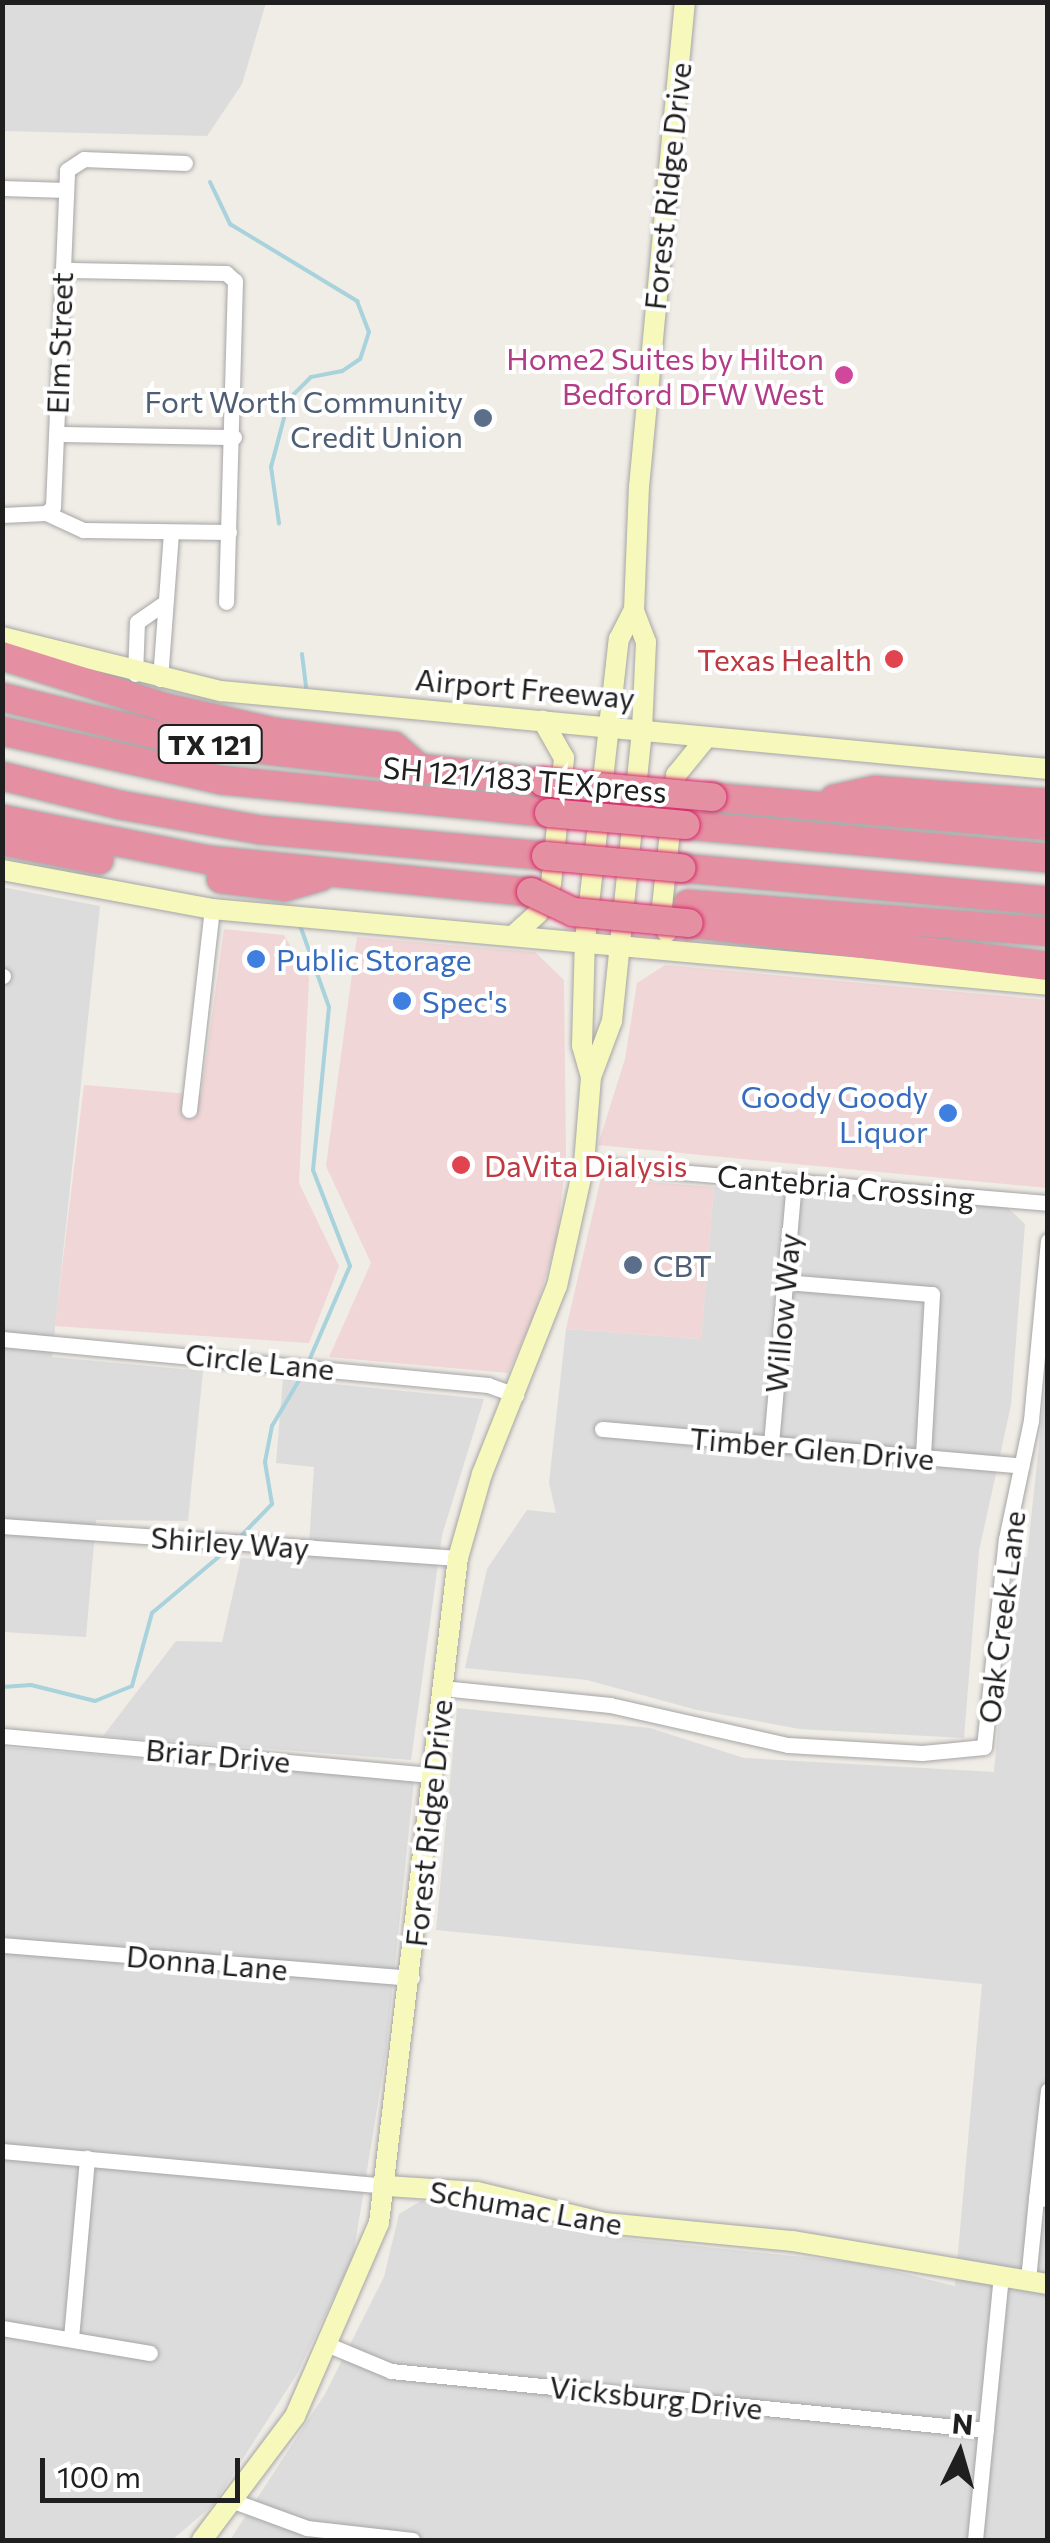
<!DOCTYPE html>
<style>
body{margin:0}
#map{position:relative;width:1050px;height:2543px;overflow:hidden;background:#f0ece6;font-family:Commissioner,sans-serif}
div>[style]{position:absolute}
.residential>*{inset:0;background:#dddcdc}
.commercial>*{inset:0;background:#f0d6d6}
.stream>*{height:4px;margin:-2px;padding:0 2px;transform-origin:2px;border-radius:2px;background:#a8d2dc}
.roads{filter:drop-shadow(0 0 2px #a6a6a6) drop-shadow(0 0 2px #a6a6a6)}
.street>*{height:15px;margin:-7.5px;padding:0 7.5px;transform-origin:7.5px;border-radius:7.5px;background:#fff}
.secondary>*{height:20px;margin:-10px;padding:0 10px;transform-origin:10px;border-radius:10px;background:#f6f8bc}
.highway>*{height:28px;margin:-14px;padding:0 14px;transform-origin:14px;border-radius:14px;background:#e590a2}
.bridges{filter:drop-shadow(0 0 2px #d62a6a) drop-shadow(0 0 2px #d62a6a)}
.highway-bridge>*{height:28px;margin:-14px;padding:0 14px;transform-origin:14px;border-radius:14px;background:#e590a2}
.dots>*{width:28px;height:28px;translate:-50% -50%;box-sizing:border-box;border:5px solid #fff;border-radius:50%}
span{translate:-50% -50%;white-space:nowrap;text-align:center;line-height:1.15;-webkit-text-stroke:8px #fff;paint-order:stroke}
.shield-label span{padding:2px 8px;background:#fff;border:2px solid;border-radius:8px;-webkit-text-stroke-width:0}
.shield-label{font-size:28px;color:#1f1f1f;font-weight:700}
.street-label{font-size:30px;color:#1f1f1f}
.hotel-label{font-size:30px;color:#b23c85}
.right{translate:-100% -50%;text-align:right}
.service-label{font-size:30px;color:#4e5e75}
.left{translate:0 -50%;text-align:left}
.health-label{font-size:30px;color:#be3a42}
.shop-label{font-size:30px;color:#366cbe}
.frame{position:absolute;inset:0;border:5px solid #1f1f1f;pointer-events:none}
.north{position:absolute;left:910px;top:2403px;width:100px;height:100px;-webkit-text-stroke:8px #fff;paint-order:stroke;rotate:5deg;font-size:28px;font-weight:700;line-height:40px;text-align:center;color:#1f1f1f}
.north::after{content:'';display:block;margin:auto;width:35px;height:45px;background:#1f1f1f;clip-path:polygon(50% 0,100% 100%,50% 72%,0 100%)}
.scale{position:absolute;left:40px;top:2458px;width:200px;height:45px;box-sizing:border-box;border:5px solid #1f1f1f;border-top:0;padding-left:12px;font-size:30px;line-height:35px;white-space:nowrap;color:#1f1f1f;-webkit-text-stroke:8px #fff;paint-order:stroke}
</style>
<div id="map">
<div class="residential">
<div style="clip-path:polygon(3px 2px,266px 2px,266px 3px,242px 84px,207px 136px,3px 131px)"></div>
<div style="clip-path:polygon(2px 887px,100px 906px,52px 1357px,203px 1371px,188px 1521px,96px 1520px,86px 1637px,3px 1632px)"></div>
<div style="clip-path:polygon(714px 1187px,1007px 1207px,1025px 1224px,1011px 1405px,979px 1551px,964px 1738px,800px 1729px,697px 1710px,587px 1680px,465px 1668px,487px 1569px,527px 1510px,556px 1513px,549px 1483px,566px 1329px,701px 1339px)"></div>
<div style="clip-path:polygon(1047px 1369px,1047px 2540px,230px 2540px,325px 2394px,384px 2277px,399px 2214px,421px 2201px,490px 2208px,590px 2235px,861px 2263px,955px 2286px,982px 1984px,436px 1930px,457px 1708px,650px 1728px,744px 1758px,994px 1772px,1011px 1584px,1018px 1557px,1027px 1557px)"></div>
<div style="clip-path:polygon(283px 1379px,484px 1399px,442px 1535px,411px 1760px,103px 1736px,176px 1641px,222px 1642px,241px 1558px,308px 1561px,314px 1467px,276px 1463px)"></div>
<div style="clip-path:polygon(2px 1747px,414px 1781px,386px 2053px,353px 2257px,297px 2374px,214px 2504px,172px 2540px,3px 2540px)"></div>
</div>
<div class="commercial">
<div style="clip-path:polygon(224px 929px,284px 935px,309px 978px,299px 1183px,339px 1266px,309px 1343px,55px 1326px,84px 1085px,201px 1095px)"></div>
<div style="clip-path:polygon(357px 937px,535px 952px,564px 980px,566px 1158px,557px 1238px,534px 1316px,508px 1373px,329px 1357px,371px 1263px,326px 1166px)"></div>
<div style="clip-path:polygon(665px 965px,1047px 1000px,1047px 1188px,598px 1145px,625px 1059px,637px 983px)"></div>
<div style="clip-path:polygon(601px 1178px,714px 1187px,701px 1339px,566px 1329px)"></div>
</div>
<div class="stream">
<div style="left:210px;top:182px;width:47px;rotate:64.5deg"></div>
<div style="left:230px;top:224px;width:149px;rotate:31.2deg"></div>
<div style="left:357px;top:301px;width:33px;rotate:69deg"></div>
<div style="left:369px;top:332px;width:28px;rotate:108deg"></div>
<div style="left:360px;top:359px;width:22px;rotate:146deg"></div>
<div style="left:342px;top:371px;width:32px;rotate:169deg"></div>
<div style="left:311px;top:377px;width:31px;rotate:135deg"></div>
<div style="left:289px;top:399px;width:70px;rotate:104.8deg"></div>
<div style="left:271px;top:467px;width:57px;rotate:81.9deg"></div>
<div style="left:302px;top:654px;width:33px;rotate:83deg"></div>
<div style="left:301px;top:928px;width:84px;rotate:70.5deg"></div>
<div style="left:329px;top:1007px;width:164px;rotate:95.6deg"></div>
<div style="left:313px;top:1170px;width:103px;rotate:68.9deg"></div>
<div style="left:350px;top:1266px;width:106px;rotate:113.4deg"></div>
<div style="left:238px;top:1539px;width:49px;rotate:-45.8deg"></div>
<div style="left:272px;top:1504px;width:43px;rotate:-99.5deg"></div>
<div style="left:265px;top:1462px;width:37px;rotate:-79deg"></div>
<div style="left:272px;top:1426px;width:63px;rotate:-59.3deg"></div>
<div style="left:2px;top:1687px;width:29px;rotate:-4deg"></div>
<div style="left:31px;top:1685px;width:66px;rotate:14deg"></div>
<div style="left:95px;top:1701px;width:40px;rotate:-22deg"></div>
<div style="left:132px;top:1686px;width:76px;rotate:-74.7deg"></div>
<div style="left:152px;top:1613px;width:99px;rotate:-40.1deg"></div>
</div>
<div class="roads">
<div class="street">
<div style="left:2px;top:188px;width:64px;rotate:1.8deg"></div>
<div style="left:63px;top:276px;width:11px;rotate:-34deg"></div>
<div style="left:72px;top:270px;width:154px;rotate:1.1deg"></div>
<div style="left:226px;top:273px;width:12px;rotate:42deg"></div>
<div style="left:235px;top:281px;width:321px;rotate:91.6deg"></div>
<div style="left:56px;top:434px;width:178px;rotate:1deg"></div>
<div style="left:46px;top:513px;width:9px;rotate:-41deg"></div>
<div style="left:53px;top:507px;width:337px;rotate:-87.6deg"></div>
<div style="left:67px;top:170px;width:20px;rotate:-33deg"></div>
<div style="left:84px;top:159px;width:101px;rotate:2.3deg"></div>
<div style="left:2px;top:515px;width:44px;rotate:-2.6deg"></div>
<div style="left:46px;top:513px;width:41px;rotate:24.7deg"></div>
<div style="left:83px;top:530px;width:146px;rotate:0.8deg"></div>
<div style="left:135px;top:674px;width:52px;rotate:-87.8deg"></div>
<div style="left:137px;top:622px;width:29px;rotate:-35deg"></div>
<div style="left:160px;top:679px;width:145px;rotate:-85.7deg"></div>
<div style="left:2px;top:976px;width:1px"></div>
<div style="left:189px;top:1110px;width:202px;rotate:-83.5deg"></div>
<div style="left:584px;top:1164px;width:466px;rotate:4.8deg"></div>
<div style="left:785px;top:1282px;width:147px;rotate:4.7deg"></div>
<div style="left:932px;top:1294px;width:163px;rotate:93.2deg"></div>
<div style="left:2px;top:1339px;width:488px;rotate:5.4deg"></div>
<div style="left:488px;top:1385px;width:30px;rotate:20deg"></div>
<div style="left:602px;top:1429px;width:421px;rotate:5deg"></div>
<div style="left:771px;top:1444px;width:263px;rotate:-85deg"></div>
<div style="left:2px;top:1526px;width:457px;rotate:4deg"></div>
<div style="left:442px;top:1688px;width:169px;rotate:5.8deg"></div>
<div style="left:610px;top:1705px;width:182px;rotate:12.7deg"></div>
<div style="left:788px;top:1745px;width:134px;rotate:3.4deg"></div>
<div style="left:922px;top:1753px;width:62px;rotate:-5.5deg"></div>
<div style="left:984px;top:1747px;width:209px;rotate:-84deg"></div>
<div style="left:1006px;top:1539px;width:122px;rotate:-78.1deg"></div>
<div style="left:1031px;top:1420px;width:180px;rotate:-84.6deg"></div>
<div style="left:2px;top:1736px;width:434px;rotate:5.2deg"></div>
<div style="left:2px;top:1945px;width:411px;rotate:4.6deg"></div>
<div style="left:1048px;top:2090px;width:109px;rotate:96.3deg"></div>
<div style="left:1036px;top:2198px;width:12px;rotate:5deg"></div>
<div style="left:2px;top:2151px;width:387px;rotate:5.2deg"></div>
<div style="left:1028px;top:2280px;width:82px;rotate:-84.4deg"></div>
<div style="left:2px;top:2328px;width:150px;rotate:9.6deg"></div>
<div style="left:71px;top:2338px;width:181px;rotate:-84.9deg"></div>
<div style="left:331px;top:2346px;width:65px;rotate:22.6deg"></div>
<div style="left:391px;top:2371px;width:598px;rotate:5.66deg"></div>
<div style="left:236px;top:2502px;width:76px;rotate:20.1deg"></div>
<div style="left:307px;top:2528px;width:106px;rotate:6.5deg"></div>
<div style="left:975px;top:2540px;width:265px;rotate:-84.4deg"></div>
</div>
<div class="secondary">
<div style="left:2px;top:637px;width:226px;rotate:13.9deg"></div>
<div style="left:221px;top:691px;width:831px;rotate:5.39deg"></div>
<div style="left:2px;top:870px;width:214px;rotate:10.5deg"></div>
<div style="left:212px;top:909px;width:839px;rotate:5.19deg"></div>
<div style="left:667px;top:932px;width:17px;rotate:-111deg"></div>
<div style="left:661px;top:916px;width:142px;rotate:-83.9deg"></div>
<div style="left:676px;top:775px;width:49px;rotate:-50.8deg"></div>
<div style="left:515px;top:934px;width:31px;rotate:-42deg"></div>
<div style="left:538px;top:913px;width:32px;rotate:-66deg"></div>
<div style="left:551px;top:884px;width:127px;rotate:-84.1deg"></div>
<div style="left:564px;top:758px;width:43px;rotate:-119.6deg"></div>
<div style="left:591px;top:1077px;width:60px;rotate:-69.4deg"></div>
<div style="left:612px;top:1021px;width:293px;rotate:-84.1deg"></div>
<div style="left:642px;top:730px;width:88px;rotate:-87.4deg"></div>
<div style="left:646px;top:642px;width:34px;rotate:-111deg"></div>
<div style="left:634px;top:610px;width:123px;rotate:-87.7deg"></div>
<div style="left:639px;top:487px;width:487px;rotate:-84.6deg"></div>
<div style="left:387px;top:2186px;width:90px;rotate:3.8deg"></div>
<div style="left:477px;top:2192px;width:132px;rotate:13.6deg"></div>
<div style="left:605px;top:2223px;width:189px;rotate:5.5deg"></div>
<div style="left:793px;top:2241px;width:259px;rotate:9.6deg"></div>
<div style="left:202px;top:2540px;width:155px;rotate:-53.1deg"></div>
<div style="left:295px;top:2416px;width:210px;rotate:-66.5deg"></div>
<div style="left:379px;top:2223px;width:670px;rotate:-83.23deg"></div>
<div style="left:458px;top:1558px;width:87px;rotate:-74.1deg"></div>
<div style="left:482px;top:1474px;width:202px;rotate:-68.3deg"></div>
<div style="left:557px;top:1286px;width:125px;rotate:-77.5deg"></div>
<div style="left:584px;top:1164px;width:87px;rotate:-85.4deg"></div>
<div style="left:591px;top:1077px;width:33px;rotate:-106deg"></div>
<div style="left:582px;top:1045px;width:105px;rotate:-88.4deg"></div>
<div style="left:585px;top:940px;width:303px;rotate:-83.6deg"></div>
<div style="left:619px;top:639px;width:33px;rotate:-63deg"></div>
</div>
<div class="highway">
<div style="left:2px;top:656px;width:173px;rotate:17.5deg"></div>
<div style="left:167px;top:708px;width:110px;rotate:12.6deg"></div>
<div style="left:274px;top:732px;width:121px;rotate:6.7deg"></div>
<div style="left:394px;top:746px;width:37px;rotate:41deg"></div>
<div style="left:2px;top:697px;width:181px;rotate:13.7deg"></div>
<div style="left:178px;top:740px;width:367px;rotate:6.6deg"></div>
<div style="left:2px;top:731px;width:224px;rotate:12.6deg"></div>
<div style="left:221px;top:780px;width:330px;rotate:5.7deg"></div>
<div style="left:2px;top:776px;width:122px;rotate:13.8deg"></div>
<div style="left:120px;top:805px;width:143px;rotate:10.1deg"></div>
<div style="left:261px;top:830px;width:286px;rotate:5.2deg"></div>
<div style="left:712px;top:797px;width:337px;rotate:4.9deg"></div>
<div style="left:834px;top:799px;width:42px;rotate:-12.4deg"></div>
<div style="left:875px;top:790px;width:173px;rotate:4.3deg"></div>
<div style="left:2px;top:819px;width:211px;rotate:11.2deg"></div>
<div style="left:209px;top:860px;width:324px;rotate:5.7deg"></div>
<div style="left:685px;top:825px;width:364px;rotate:5.2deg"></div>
<div style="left:2px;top:841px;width:99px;rotate:11.1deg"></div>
<div style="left:681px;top:868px;width:368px;rotate:5.1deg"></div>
<div style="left:221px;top:879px;width:64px;rotate:7.1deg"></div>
<div style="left:285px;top:887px;width:37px;rotate:-16deg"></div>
<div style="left:688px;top:904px;width:361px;rotate:4.4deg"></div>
<div style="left:688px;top:923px;width:363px;rotate:6.8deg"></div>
</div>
</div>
<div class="bridges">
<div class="highway-bridge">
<div style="left:543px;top:782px;width:170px;rotate:5.1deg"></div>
<div style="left:549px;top:813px;width:137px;rotate:5deg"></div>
<div style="left:546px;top:856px;width:136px;rotate:5.1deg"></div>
<div style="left:531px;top:892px;width:47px;rotate:25.5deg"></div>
<div style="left:573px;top:912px;width:116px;rotate:5.5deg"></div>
</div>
</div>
<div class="dots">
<div style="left:844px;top:375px;background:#d1479c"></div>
<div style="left:483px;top:418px;background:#5c6f8a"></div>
<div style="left:894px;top:659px;background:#e0444e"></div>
<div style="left:256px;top:959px;background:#3f7fe0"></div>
<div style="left:402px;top:1001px;background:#3f7fe0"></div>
<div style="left:948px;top:1113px;background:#3f7fe0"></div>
<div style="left:461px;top:1165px;background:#e0444e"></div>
<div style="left:633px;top:1265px;background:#5c6f8a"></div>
</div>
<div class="shield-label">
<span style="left:210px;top:744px">TX 121</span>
</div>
<div class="street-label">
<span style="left:667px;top:186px;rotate:-84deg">Forest Ridge Drive</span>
<span style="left:59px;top:343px;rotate:-88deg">Elm Street</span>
<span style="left:525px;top:688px;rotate:5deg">Airport Freeway</span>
<span style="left:525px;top:779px;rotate:5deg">SH 121/183 TEXpress</span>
<span style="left:846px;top:1186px;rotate:5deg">Cantebria Crossing</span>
<span style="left:782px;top:1313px;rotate:-85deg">Willow Way</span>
<span style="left:260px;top:1361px;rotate:6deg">Circle Lane</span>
<span style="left:812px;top:1448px;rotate:5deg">Timber Glen Drive</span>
<span style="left:230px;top:1542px;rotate:4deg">Shirley Way</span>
<span style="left:1001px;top:1617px;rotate:-83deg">Oak Creek Lane</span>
<span style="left:218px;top:1755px;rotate:5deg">Briar Drive</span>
<span style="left:428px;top:1823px;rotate:-84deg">Forest Ridge Drive</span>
<span style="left:207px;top:1962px;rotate:5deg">Donna Lane</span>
<span style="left:526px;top:2207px;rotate:10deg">Schumac Lane</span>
<span style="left:656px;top:2397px;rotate:6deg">Vicksburg Drive</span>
</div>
<div class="hotel-label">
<span class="right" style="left:824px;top:375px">Home2 Suites by Hilton<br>Bedford DFW West</span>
</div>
<div class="service-label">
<span class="right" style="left:463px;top:418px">Fort Worth Community<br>Credit Union</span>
<span class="left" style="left:653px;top:1265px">CBT</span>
</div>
<div class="health-label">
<span class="right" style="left:872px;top:659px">Texas Health</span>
<span class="left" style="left:484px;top:1165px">DaVita Dialysis</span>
</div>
<div class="shop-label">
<span class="left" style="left:276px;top:959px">Public Storage</span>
<span class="left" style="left:422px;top:1001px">Spec's</span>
<span class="right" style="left:928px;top:1113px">Goody Goody<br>Liquor</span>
</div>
<div class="frame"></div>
<div class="north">N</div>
<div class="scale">100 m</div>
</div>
